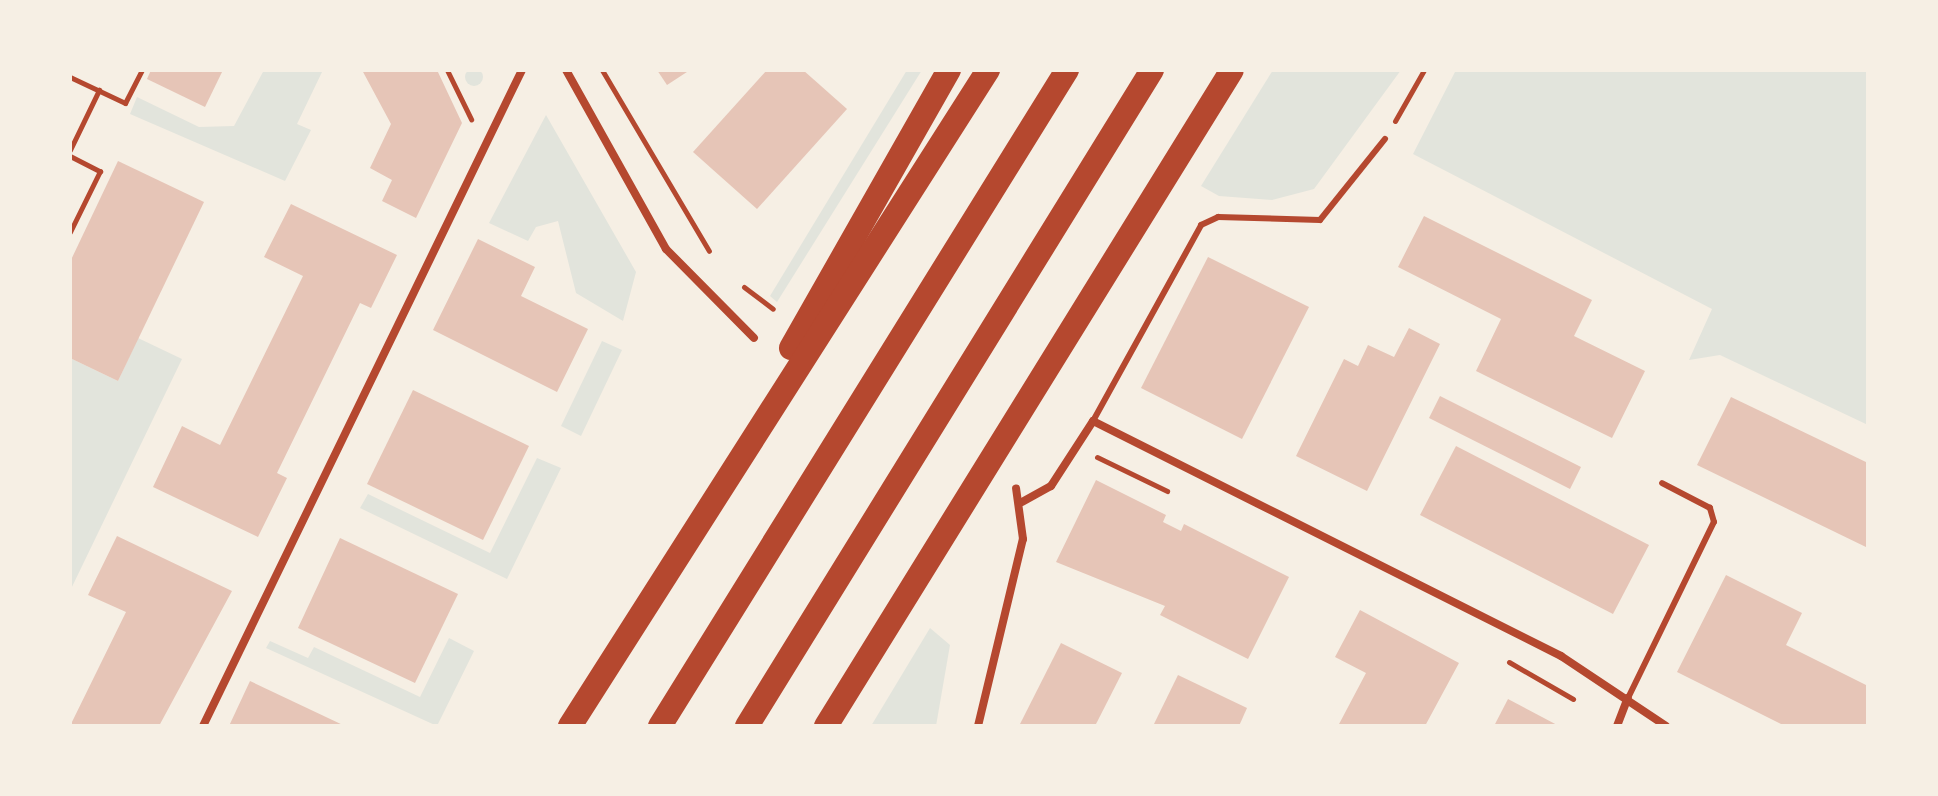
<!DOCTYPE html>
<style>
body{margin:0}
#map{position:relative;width:1938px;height:796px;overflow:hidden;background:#f6efe4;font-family:"PT Sans",sans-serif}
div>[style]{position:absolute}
.green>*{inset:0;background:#e2e4dc}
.round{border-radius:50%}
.building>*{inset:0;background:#e6c5b7}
.path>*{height:5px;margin:-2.5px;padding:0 2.5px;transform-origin:2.5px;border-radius:2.5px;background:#b5482f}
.service>*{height:6px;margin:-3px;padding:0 3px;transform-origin:3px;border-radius:3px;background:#b5482f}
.minor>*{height:8px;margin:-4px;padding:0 4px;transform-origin:4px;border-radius:4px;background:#b5482f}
.motorway>*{height:24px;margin:-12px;padding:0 12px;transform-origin:12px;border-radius:12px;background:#b5482f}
span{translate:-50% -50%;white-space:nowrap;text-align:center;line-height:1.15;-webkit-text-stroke:6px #f6efe4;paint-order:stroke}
.frame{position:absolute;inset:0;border:72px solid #f6efe4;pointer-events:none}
</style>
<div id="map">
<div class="green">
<div class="round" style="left:465px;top:68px;width:18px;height:18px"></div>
<div style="clip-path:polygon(264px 70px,323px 70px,297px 124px,311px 130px,285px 181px,130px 114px,137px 97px,199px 127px,234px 126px)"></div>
<div style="clip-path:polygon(907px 70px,922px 70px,777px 302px,770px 296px)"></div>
<div style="clip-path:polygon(1273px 70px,1401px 70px,1314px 189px,1272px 200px,1219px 196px,1201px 186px)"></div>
<div style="clip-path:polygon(1456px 70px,1868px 70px,1868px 425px,1720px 355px,1689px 360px,1712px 309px,1413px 154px)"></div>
<div style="clip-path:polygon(546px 115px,636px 272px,623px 321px,576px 293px,558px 221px,536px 227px,528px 241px,489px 223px)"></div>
<div style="clip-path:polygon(138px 338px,182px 359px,70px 591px,70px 358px,118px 381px)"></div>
<div style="clip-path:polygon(602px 341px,622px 350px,581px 436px,561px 426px)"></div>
<div style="clip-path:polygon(537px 458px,561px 468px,507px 579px,360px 508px,368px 494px,490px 553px)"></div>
<div style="clip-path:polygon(930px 628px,950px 645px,936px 726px,871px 726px)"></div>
<div style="clip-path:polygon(449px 638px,474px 651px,437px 726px,266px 648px,270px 641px,308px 658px,314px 647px,420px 697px)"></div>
</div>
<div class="building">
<div style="clip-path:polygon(151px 70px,223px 70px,205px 107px,147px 79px)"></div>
<div style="clip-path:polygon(362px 70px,437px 70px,462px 123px,416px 218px,382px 201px,392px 180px,370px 168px,391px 124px)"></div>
<div style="clip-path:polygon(657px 70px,690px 70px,667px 85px)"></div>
<div style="clip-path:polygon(767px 70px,803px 70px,847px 109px,757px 209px,693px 152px)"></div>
<div style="clip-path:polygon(118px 161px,204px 202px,118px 381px,70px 358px,70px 262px)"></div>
<div style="clip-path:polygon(291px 204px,397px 255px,371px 308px,360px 303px,277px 473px,287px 478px,258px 537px,153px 487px,182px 426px,220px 445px,303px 276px,264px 257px)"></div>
<div style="clip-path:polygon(1424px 216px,1592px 300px,1574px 336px,1645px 371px,1612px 438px,1476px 371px,1501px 319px,1398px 267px)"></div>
<div style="clip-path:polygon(478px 239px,535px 267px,521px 296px,588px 329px,557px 392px,433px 330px)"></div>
<div style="clip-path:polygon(1208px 257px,1309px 307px,1242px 439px,1141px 388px)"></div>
<div style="clip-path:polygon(1409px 328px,1440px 344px,1367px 491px,1296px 456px,1344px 359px,1358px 366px,1368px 345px,1394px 357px)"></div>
<div style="clip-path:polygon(413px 390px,529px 446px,483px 540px,367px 484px)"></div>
<div style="clip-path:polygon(1440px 396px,1581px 467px,1570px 489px,1429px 418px)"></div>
<div style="clip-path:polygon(1731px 397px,1868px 463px,1868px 548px,1697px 465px)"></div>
<div style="clip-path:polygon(1456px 446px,1649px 545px,1613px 614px,1420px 515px)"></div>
<div style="clip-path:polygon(1096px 480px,1166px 515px,1163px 522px,1181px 531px,1184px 524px,1289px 577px,1248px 659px,1160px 615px,1165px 606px,1056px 562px)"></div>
<div style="clip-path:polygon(117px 536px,232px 591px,159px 726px,70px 726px,126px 612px,88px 595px)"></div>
<div style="clip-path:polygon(340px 538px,458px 594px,415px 683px,298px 628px)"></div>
<div style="clip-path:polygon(1726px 575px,1802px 613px,1786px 645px,1868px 686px,1868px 726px,1785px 726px,1677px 672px)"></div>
<div style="clip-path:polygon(1360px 610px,1459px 663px,1425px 726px,1338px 726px,1366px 673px,1335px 657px)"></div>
<div style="clip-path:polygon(1061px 643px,1122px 673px,1095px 726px,1019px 726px)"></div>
<div style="clip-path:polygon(1178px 675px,1247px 708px,1239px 726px,1153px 726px)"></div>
<div style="clip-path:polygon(250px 681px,345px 726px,229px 726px)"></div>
<div style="clip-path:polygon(1508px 699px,1559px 726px,1494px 726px)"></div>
</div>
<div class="path">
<div style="left:447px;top:70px;width:55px;rotate:63.9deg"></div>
<div style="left:602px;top:70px;width:210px;rotate:59.4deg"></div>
<div style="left:70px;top:77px;width:61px;rotate:25.3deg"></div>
<div style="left:125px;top:103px;width:37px;rotate:-63deg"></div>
<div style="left:1395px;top:121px;width:59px;rotate:-60.4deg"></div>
<div style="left:70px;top:150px;width:67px;rotate:-64.2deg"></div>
<div style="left:70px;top:156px;width:34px;rotate:27deg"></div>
<div style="left:100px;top:171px;width:68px;rotate:116.2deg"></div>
<div style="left:744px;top:287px;width:36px;rotate:37deg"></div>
<div style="left:1097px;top:457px;width:78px;rotate:25.9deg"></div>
<div style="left:1509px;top:662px;width:74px;rotate:30deg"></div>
</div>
<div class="service">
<div style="left:1093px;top:421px;width:224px;rotate:-61.1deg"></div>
<div style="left:1201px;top:225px;width:19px;rotate:-25deg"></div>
<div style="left:1218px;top:217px;width:102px;rotate:1.7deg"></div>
<div style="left:1320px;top:220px;width:104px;rotate:-51.3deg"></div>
<div style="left:1628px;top:698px;width:196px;rotate:-64deg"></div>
<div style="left:1714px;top:522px;width:15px;rotate:-106deg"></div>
<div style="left:1710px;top:508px;width:54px;rotate:-152.5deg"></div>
</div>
<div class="minor">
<div style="left:566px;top:70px;width:205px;rotate:60.8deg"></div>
<div style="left:666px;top:249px;width:125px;rotate:45.3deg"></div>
<div style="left:1022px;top:502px;width:33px;rotate:-29deg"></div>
<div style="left:1051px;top:486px;width:77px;rotate:-57.1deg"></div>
<div style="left:1093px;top:421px;width:524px;rotate:26.66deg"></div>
<div style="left:1561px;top:656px;width:126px;rotate:33.7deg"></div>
<div style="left:203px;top:726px;width:729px;rotate:-64.07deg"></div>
<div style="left:978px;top:726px;width:192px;rotate:-76.5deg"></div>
<div style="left:1023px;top:539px;width:51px;rotate:-97.8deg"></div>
<div style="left:1617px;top:726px;width:30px;rotate:-69deg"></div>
</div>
<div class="motorway">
<div style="left:791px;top:348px;width:320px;rotate:-60.4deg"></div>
<div style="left:570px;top:726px;width:778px;rotate:-57.49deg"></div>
<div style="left:660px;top:726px;width:772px;rotate:-58.18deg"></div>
<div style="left:747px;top:726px;width:771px;rotate:-58.31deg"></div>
<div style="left:826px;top:726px;width:771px;rotate:-58.25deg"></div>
</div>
<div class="frame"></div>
</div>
